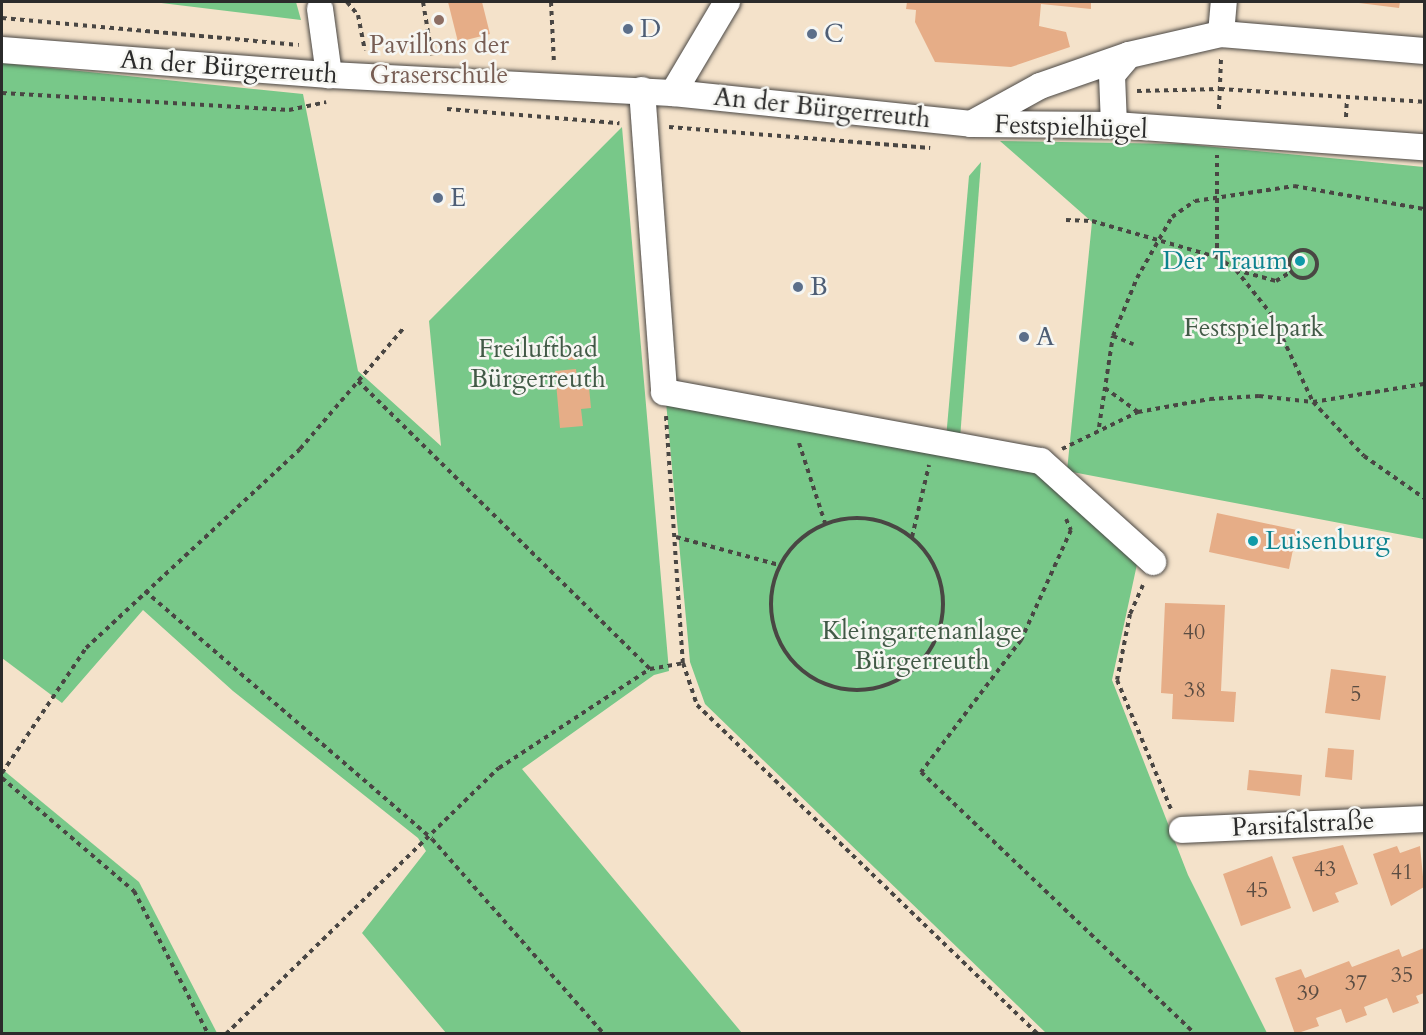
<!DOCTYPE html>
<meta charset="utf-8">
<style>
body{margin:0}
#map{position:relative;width:1426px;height:1035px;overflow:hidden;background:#f4e2ca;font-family:Cardo,serif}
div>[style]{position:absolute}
.green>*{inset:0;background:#78c889}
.building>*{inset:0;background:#e6ad87}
.path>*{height:4px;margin-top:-2px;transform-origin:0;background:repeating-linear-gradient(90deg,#494643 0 4.5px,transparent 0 9px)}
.path>.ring{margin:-2px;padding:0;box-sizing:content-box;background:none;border:4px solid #494643;border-radius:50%}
.roads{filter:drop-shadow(0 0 2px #494643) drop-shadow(0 0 2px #494643)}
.minor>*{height:26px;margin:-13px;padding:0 13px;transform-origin:13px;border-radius:13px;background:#fff}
.dots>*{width:16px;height:16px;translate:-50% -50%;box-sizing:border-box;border:3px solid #f6f6f2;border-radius:50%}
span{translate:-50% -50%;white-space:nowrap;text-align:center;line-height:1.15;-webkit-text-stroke:5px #f6f6f2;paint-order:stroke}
.number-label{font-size:22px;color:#5a4c42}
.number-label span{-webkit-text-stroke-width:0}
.service-label{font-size:26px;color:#4e5e75}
.left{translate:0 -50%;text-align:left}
.education-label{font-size:26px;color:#785e54}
.street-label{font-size:26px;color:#2b2b2b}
.culture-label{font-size:26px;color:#0d838f}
.right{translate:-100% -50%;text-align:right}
.park-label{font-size:26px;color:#425a47}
.frame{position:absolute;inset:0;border:3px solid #2b2b2b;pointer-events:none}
</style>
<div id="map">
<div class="green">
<div style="clip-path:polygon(153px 2px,296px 2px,301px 20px)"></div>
<div style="clip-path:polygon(2px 63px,303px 94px,358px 371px,441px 446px,429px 321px,622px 127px,669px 671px,654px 675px,522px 769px,742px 1033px,446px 1033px,362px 933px,426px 851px,418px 838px,233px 691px,143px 610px,62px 703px,2px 658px)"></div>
<div style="clip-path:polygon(1000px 141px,1183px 144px,1424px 167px,1424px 539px,1067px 471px,1092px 222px)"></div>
<div style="clip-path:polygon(981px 162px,959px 452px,945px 450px,969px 176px)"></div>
<div style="clip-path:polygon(666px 402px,1034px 470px,1139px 555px,1112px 680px,1188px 875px,1267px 1033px,1046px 1033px,705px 704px,690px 662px)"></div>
<div style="clip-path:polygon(2px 769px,139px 882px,217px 1033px,2px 1033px)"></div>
</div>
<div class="building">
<div style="clip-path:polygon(448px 2px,482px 2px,490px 34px,458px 42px)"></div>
<div style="clip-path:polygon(907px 2px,1091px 2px,1091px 9px,1041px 4px,1039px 26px,1066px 32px,1070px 47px,1011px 67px,935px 62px,915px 22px,916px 10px,906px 9px)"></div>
<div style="clip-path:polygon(1351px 2px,1400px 2px,1399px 8px)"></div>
<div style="clip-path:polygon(574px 346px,576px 360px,568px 360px,567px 347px)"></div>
<div style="clip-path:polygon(576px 369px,578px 388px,589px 387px,591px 408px,581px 409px,583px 426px,560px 428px,555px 371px)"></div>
<div style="clip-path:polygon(1217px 513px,1297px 530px,1289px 569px,1209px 552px)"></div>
<div style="clip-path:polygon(1165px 603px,1225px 605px,1221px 691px,1236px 692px,1234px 722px,1172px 719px,1173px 694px,1161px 693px)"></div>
<div style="clip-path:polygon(1331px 669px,1386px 676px,1380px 720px,1325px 713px)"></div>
<div style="clip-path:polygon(1328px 748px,1354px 750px,1352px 780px,1325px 777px)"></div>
<div style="clip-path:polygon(1249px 770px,1302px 775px,1300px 796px,1247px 790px)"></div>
<div style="clip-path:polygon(1343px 845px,1358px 884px,1335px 893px,1339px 902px,1313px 912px,1292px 857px)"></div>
<div style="clip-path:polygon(1397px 846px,1400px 853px,1420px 846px,1424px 887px,1391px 906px,1373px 854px)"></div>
<div style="clip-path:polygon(1272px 856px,1291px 908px,1241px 926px,1223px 874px)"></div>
<div style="clip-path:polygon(1424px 948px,1424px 993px,1416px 996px,1419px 1003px,1393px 1013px,1387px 998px,1364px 1007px,1367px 1015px,1346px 1023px,1341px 1009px,1316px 1018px,1319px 1026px,1295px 1034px,1275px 978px,1301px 969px,1305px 978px,1349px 961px,1352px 967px,1399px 949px,1402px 957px)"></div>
</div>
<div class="path">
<div style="left:347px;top:2px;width:17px;rotate:50deg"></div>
<div style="left:358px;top:15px;width:36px;rotate:79deg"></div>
<div style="left:423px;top:2px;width:54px;rotate:80.4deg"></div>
<div style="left:551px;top:2px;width:62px;rotate:87.2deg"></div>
<div style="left:2px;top:18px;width:298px;rotate:5.2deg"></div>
<div style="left:1137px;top:91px;width:83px;rotate:-1.4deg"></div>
<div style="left:1220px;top:89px;width:204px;rotate:3.6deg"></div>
<div style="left:2px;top:93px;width:288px;rotate:3.4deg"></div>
<div style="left:289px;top:110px;width:38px;rotate:-12deg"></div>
<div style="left:447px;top:109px;width:173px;rotate:4.7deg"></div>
<div style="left:1219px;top:109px;width:50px;rotate:-87.7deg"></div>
<div style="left:1346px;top:117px;width:18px;rotate:-87deg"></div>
<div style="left:669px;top:127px;width:262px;rotate:4.6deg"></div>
<div style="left:1066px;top:220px;width:26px;rotate:2deg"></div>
<div style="left:1092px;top:221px;width:130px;rotate:16.1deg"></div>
<div style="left:1217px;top:257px;width:23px;rotate:34deg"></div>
<div style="left:1236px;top:270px;width:56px;rotate:51.5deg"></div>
<div style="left:1271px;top:314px;width:98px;rotate:64.5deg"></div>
<div style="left:1313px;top:402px;width:74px;rotate:46.6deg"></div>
<div style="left:1364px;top:456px;width:73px;rotate:35deg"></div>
<div class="ring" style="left:1289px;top:250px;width:24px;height:24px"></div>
<div style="left:1217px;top:257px;width:102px;rotate:-90deg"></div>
<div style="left:1236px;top:270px;width:41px;rotate:15.4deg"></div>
<div style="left:1276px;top:281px;width:19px;rotate:-32deg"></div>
<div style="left:1113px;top:336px;width:22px;rotate:22deg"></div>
<div style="left:358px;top:381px;width:410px;rotate:44.6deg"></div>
<div style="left:1105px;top:388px;width:41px;rotate:36deg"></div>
<div style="left:666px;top:416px;width:248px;rotate:86.1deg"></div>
<div style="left:683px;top:663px;width:44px;rotate:71.6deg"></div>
<div style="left:697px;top:705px;width:474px;rotate:44deg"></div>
<div style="left:1099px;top:427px;width:92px;rotate:-81.3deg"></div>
<div style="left:1113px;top:336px;width:63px;rotate:-67.5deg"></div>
<div style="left:1137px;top:278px;width:70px;rotate:-60.2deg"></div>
<div style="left:1172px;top:217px;width:28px;rotate:-35deg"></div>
<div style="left:1195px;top:201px;width:100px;rotate:-8.6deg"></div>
<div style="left:1294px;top:186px;width:132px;rotate:10deg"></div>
<div style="left:799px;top:443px;width:84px;rotate:72deg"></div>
<div style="left:1062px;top:449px;width:85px;rotate:-26deg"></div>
<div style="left:1138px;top:412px;width:73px;rotate:-10.2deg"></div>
<div style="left:1210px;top:399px;width:49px;rotate:-3.5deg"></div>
<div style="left:1259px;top:396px;width:54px;rotate:6.3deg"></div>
<div style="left:1313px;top:402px;width:112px;rotate:-9.2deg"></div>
<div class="ring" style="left:771px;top:518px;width:168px;height:168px"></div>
<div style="left:1066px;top:519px;width:12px;rotate:66deg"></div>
<div style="left:1071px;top:530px;width:121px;rotate:114.4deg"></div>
<div style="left:1021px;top:640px;width:166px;rotate:127.1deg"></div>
<div style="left:921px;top:772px;width:379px;rotate:43.7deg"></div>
<div style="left:676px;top:537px;width:107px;rotate:15.2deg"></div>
<div style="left:912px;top:537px;width:74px;rotate:-76.7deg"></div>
<div style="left:1143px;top:585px;width:32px;rotate:114deg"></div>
<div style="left:1130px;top:614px;width:67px;rotate:101.1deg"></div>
<div style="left:1117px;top:680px;width:140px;rotate:67.3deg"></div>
<div style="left:145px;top:591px;width:379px;rotate:40.8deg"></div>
<div style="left:432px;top:839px;width:260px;rotate:48.6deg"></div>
<div style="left:2px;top:773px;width:151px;rotate:-56.1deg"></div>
<div style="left:86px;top:648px;width:292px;rotate:-42.9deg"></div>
<div style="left:300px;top:449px;width:158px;rotate:-49.4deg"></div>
<div style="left:2px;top:778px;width:174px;rotate:40.6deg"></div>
<div style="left:134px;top:891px;width:161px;rotate:62.6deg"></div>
<div style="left:226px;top:1034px;width:381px;rotate:-44.3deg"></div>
<div style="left:499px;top:768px;width:181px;rotate:-33.3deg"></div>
<div style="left:650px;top:669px;width:34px;rotate:-10deg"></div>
</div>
<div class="roads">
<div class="minor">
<div style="left:320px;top:9px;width:67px;rotate:82.2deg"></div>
<div style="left:1221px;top:34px;width:32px;rotate:-85deg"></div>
<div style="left:2px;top:50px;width:328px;rotate:4.4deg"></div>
<div style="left:329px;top:75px;width:344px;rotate:3deg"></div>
<div style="left:673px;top:93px;width:300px;rotate:5.9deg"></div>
<div style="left:971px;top:124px;width:143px;rotate:0.4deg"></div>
<div style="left:1114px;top:125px;width:311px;rotate:4.1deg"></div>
<div style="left:642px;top:90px;width:303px;rotate:85.8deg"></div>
<div style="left:664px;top:392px;width:383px;rotate:10.4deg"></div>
<div style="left:1041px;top:461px;width:151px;rotate:42deg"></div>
<div style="left:673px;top:93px;width:106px;rotate:-59.3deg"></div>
<div style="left:971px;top:124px;width:79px;rotate:-28.8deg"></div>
<div style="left:1040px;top:86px;width:94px;rotate:-19.2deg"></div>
<div style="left:1129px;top:55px;width:94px;rotate:-12.9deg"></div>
<div style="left:1221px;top:34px;width:204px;rotate:4.8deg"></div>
<div style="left:1114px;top:125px;width:50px;rotate:-92.3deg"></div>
<div style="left:1112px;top:75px;width:26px;rotate:-50deg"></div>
<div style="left:1182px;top:830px;width:242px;rotate:-2.6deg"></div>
</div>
</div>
<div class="dots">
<div style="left:439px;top:20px;background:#8d6e63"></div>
<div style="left:628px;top:29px;background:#5c6f8a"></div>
<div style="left:812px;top:34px;background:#5c6f8a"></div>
<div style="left:438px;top:198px;background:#5c6f8a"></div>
<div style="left:1300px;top:261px;background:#0f9aa8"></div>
<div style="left:798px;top:287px;background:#5c6f8a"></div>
<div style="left:1024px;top:337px;background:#5c6f8a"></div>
<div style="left:1253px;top:541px;background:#0f9aa8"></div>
</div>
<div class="number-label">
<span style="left:1194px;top:633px">40</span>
<span style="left:1195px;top:691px">38</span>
<span style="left:1356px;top:695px">5</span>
<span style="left:1325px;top:870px">43</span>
<span style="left:1402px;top:873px">41</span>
<span style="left:1257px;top:891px">45</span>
<span style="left:1402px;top:976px">35</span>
<span style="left:1356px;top:984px">37</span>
<span style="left:1308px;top:994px">39</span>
</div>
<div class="service-label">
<span class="left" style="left:640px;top:29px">D</span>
<span class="left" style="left:824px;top:34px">C</span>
<span class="left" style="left:450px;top:198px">E</span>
<span class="left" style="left:810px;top:287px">B</span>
<span class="left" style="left:1036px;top:337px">A</span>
</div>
<div class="education-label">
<span style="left:439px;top:60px">Pavillons der<br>Graserschule</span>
</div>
<div class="street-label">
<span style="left:229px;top:67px;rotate:4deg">An der Bürgerreuth</span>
<span style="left:822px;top:108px;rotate:6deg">An der Bürgerreuth</span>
<span style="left:1071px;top:127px;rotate:2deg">Festspielhügel</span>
<span style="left:1303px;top:824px;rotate:-3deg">Parsifalstraße</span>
</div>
<div class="culture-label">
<span class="right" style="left:1288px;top:261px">Der Traum</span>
<span class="left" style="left:1265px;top:541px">Luisenburg</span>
</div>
<div class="park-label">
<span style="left:1254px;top:328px">Festspielpark</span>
<span style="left:538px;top:364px">Freiluftbad<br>Bürgerreuth</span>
<span style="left:922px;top:646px">Kleingartenanlage<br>Bürgerreuth</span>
</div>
<div class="frame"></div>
</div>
